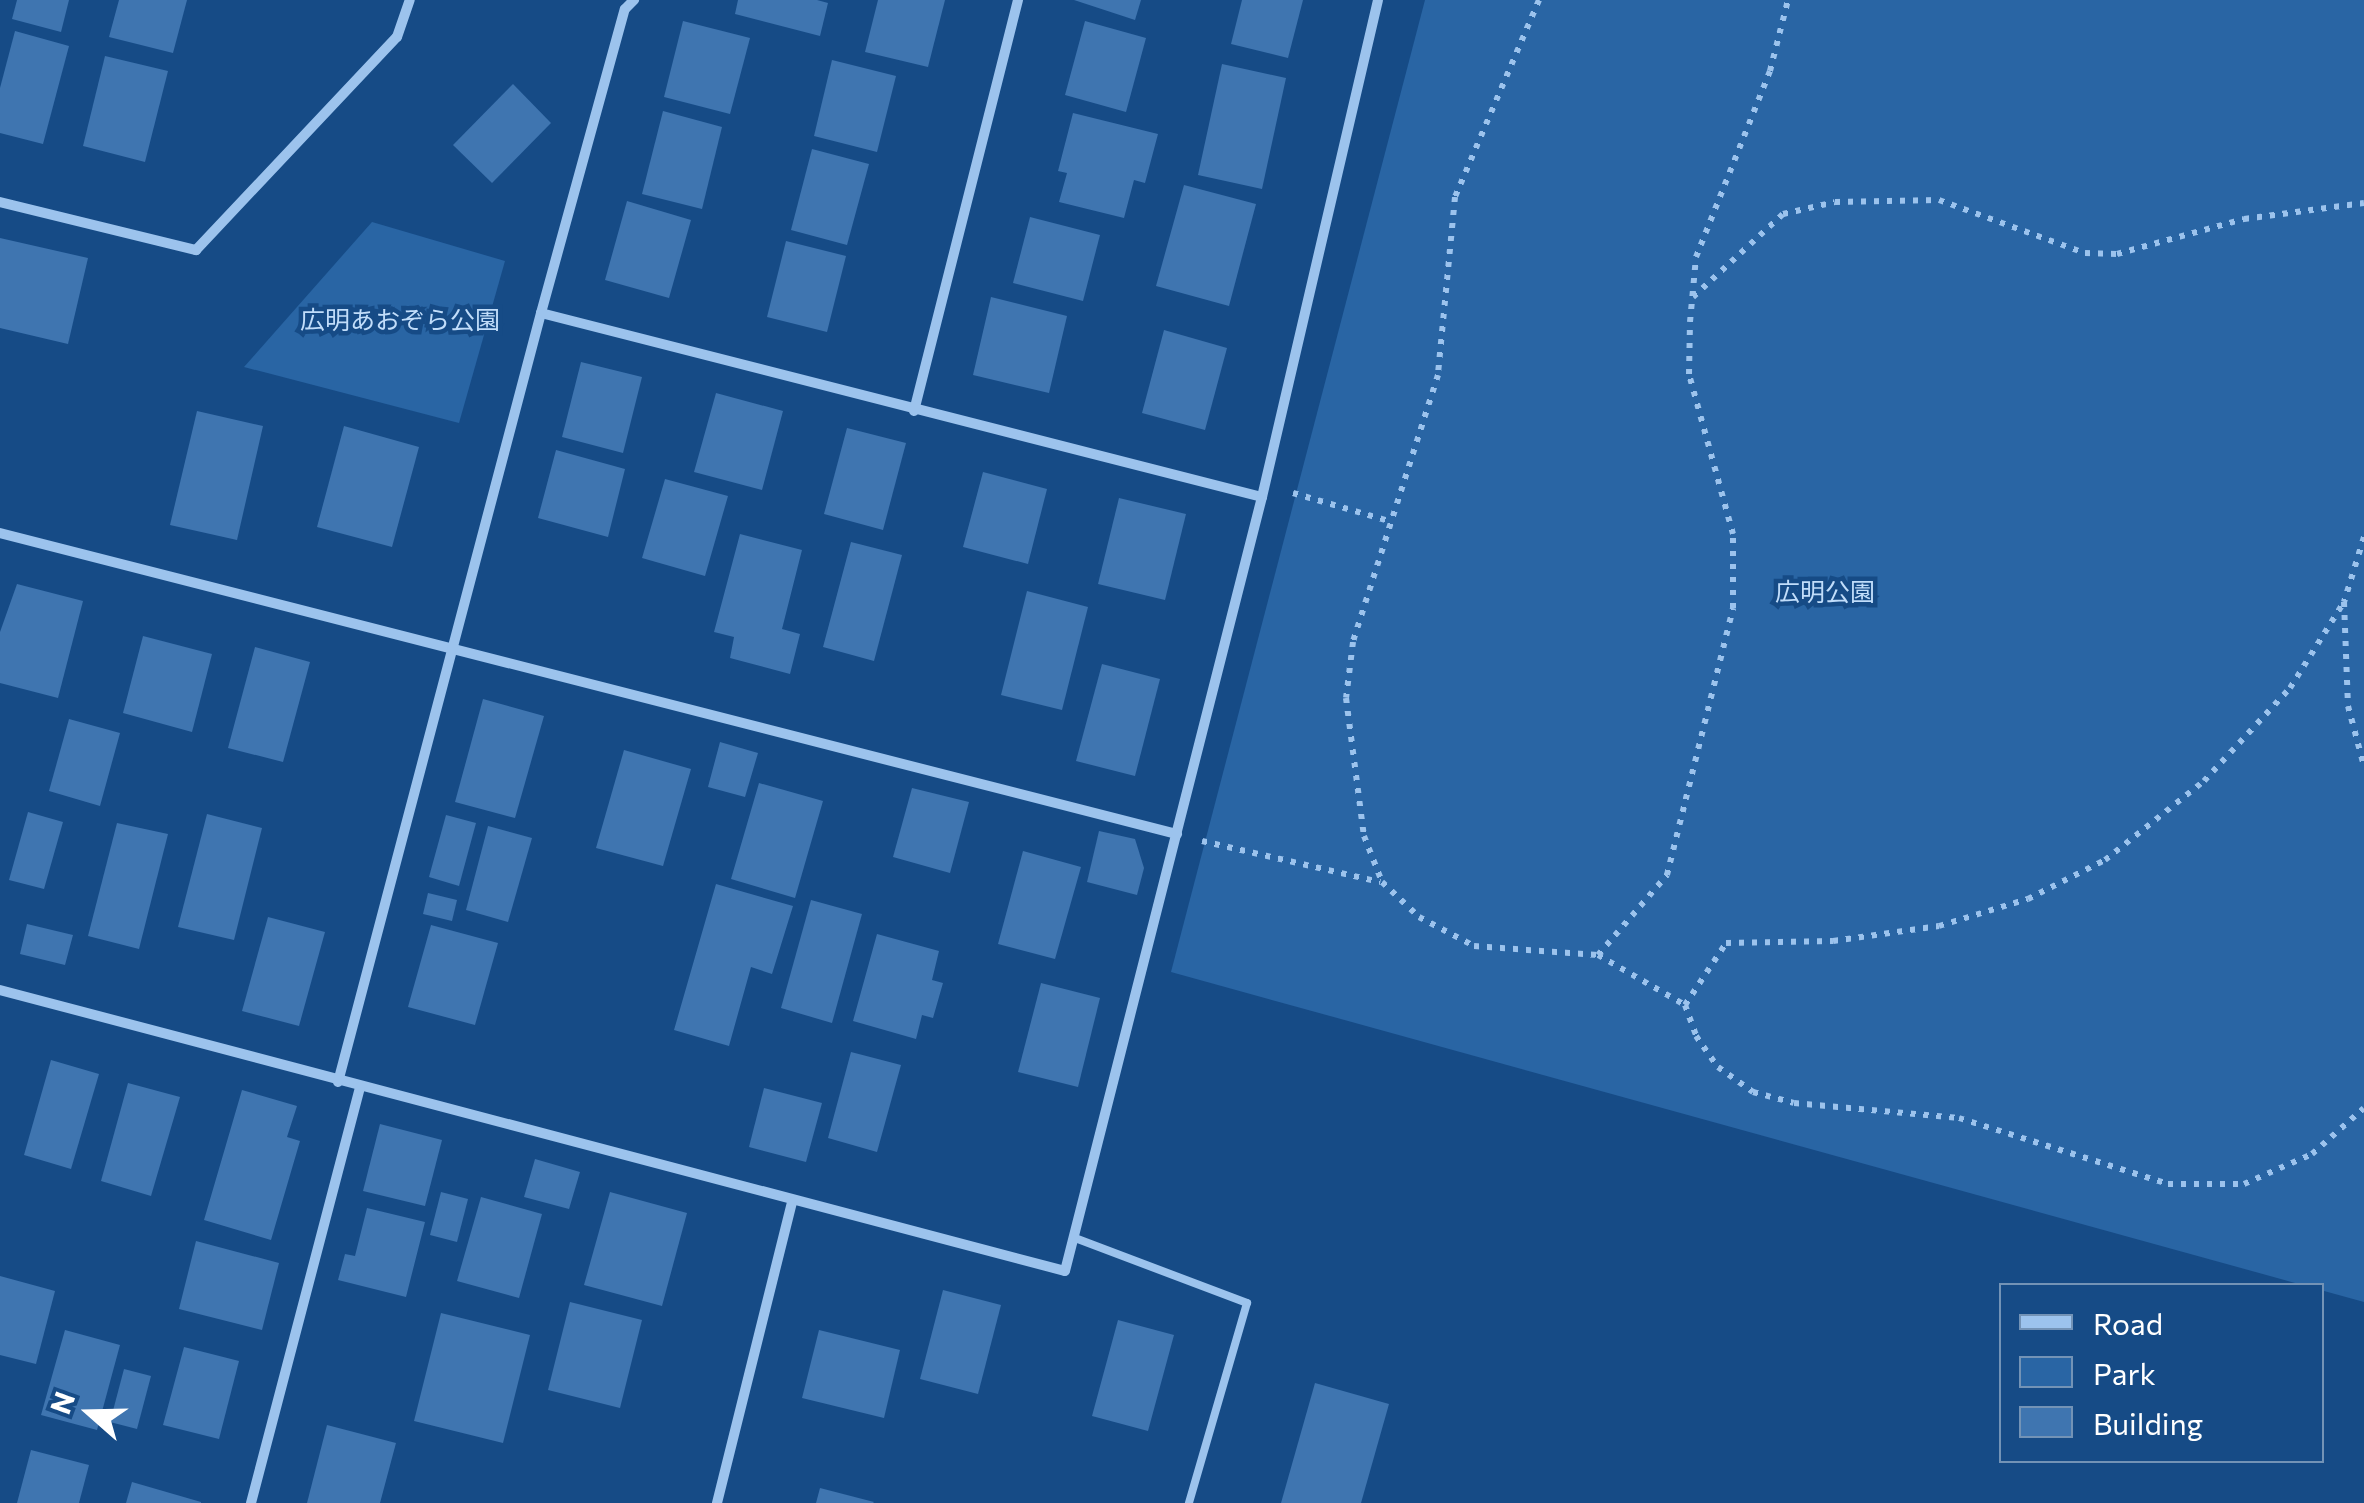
<!DOCTYPE html>
<meta charset="utf-8">
<style>
body{margin:0}
#map{position:relative;width:2364px;height:1503px;overflow:hidden;background:#164b86;font-family:Commissioner,"Noto Sans JP",sans-serif}
div>[style]{position:absolute}
.green>*{inset:0;background:#2965a4}
.building>*{inset:0;background:#3f75b0}
.path>*{height:6px;margin-top:-3px;transform-origin:0;background:repeating-linear-gradient(90deg,#9cc3ed 0 5px,transparent 0 13px)}
.lane>*{height:8px;margin:-4px;padding:0 4px;transform-origin:4px;border-radius:4px;background:#9cc3ed}
.street>*{height:10px;margin:-5px;padding:0 5px;transform-origin:5px;border-radius:5px;background:#9cc3ed}
span{translate:-50% -50%;white-space:nowrap;text-align:center;line-height:1.15;-webkit-text-stroke:9px #164b86;paint-order:stroke}
.park-label{font-size:25px;color:#c1ddfa}
.legend{position:absolute;left:1999px;top:1283px;width:325px;height:180px;box-sizing:border-box;background:#164b86;border:2px solid #7393b6;margin:0;padding:12px 18px;list-style:none;font-size:30px;color:#fff}
.legend li{display:flex;align-items:center;gap:20px;height:50px}
.legend b{width:50px;border:2px solid #7393b6}
.north{position:absolute;left:40px;top:1363px;width:100px;height:100px;-webkit-text-stroke:8px #164b86;paint-order:stroke;rotate:290deg;font-size:28px;font-weight:700;line-height:40px;text-align:center;color:#fff}
.north::after{content:'';display:block;margin:auto;width:35px;height:45px;background:#fff;clip-path:polygon(50% 0,100% 100%,50% 72%,0 100%)}
</style>
<div id="map">
<div class="green">
<div style="clip-path:polygon(1425px 0,2364px 0,2364px 1302px,1171px 972px)"></div>
<div style="clip-path:polygon(372px 222px,505px 261px,459px 423px,244px 367px)"></div>
</div>
<div class="building">
<div style="clip-path:polygon(17px 0,69px 0,61px 32px,12px 19px)"></div>
<div style="clip-path:polygon(119px 0,187px 0,173px 53px,109px 37px)"></div>
<div style="clip-path:polygon(738px 0,817px 0,828px 3px,820px 36px,735px 14px)"></div>
<div style="clip-path:polygon(878px 0,945px 0,928px 67px,865px 52px)"></div>
<div style="clip-path:polygon(1074px 0,1141px 0,1135px 20px)"></div>
<div style="clip-path:polygon(1242px 0,1303px 0,1288px 58px,1231px 44px)"></div>
<div style="clip-path:polygon(683px 21px,750px 38px,730px 114px,664px 97px)"></div>
<div style="clip-path:polygon(1085px 21px,1146px 38px,1126px 112px,1065px 95px)"></div>
<div style="clip-path:polygon(15px 31px,69px 46px,43px 144px,0 133px,0 88px)"></div>
<div style="clip-path:polygon(105px 56px,168px 71px,145px 162px,83px 146px)"></div>
<div style="clip-path:polygon(832px 60px,896px 76px,877px 152px,814px 136px)"></div>
<div style="clip-path:polygon(1222px 64px,1286px 78px,1262px 189px,1198px 175px)"></div>
<div style="clip-path:polygon(513px 84px,551px 123px,492px 183px,453px 145px)"></div>
<div style="clip-path:polygon(663px 111px,722px 127px,702px 209px,642px 194px)"></div>
<div style="clip-path:polygon(1073px 113px,1158px 134px,1145px 183px,1134px 180px,1124px 218px,1059px 202px,1067px 173px,1058px 171px)"></div>
<div style="clip-path:polygon(812px 149px,869px 164px,847px 245px,791px 230px)"></div>
<div style="clip-path:polygon(1184px 185px,1256px 204px,1229px 306px,1156px 286px)"></div>
<div style="clip-path:polygon(627px 201px,691px 220px,669px 298px,605px 280px)"></div>
<div style="clip-path:polygon(1030px 217px,1100px 235px,1083px 301px,1013px 283px)"></div>
<div style="clip-path:polygon(0 238px,88px 258px,68px 344px,0 328px)"></div>
<div style="clip-path:polygon(786px 241px,846px 256px,827px 332px,767px 317px)"></div>
<div style="clip-path:polygon(991px 297px,1067px 316px,1049px 393px,973px 375px)"></div>
<div style="clip-path:polygon(1164px 330px,1227px 348px,1205px 430px,1142px 413px)"></div>
<div style="clip-path:polygon(581px 362px,642px 377px,623px 453px,562px 437px)"></div>
<div style="clip-path:polygon(716px 393px,783px 411px,762px 490px,694px 472px)"></div>
<div style="clip-path:polygon(197px 411px,263px 426px,237px 540px,170px 525px)"></div>
<div style="clip-path:polygon(344px 426px,419px 447px,392px 547px,317px 527px)"></div>
<div style="clip-path:polygon(847px 428px,906px 443px,883px 530px,824px 514px)"></div>
<div style="clip-path:polygon(556px 450px,625px 469px,608px 537px,538px 518px)"></div>
<div style="clip-path:polygon(983px 472px,1047px 489px,1028px 564px,963px 547px)"></div>
<div style="clip-path:polygon(665px 479px,728px 496px,705px 576px,642px 558px)"></div>
<div style="clip-path:polygon(1119px 498px,1186px 514px,1165px 600px,1098px 584px)"></div>
<div style="clip-path:polygon(740px 534px,802px 550px,782px 629px,800px 634px,790px 674px,730px 658px,734px 637px,714px 632px)"></div>
<div style="clip-path:polygon(851px 542px,902px 555px,874px 661px,823px 647px)"></div>
<div style="clip-path:polygon(17px 584px,83px 601px,58px 698px,0 683px,0 632px)"></div>
<div style="clip-path:polygon(1027px 591px,1088px 607px,1062px 710px,1001px 695px)"></div>
<div style="clip-path:polygon(143px 636px,212px 654px,192px 732px,123px 713px)"></div>
<div style="clip-path:polygon(255px 647px,310px 662px,283px 762px,228px 748px)"></div>
<div style="clip-path:polygon(1102px 664px,1160px 679px,1135px 776px,1076px 761px)"></div>
<div style="clip-path:polygon(483px 699px,544px 716px,515px 818px,455px 802px)"></div>
<div style="clip-path:polygon(69px 719px,120px 733px,100px 806px,49px 791px)"></div>
<div style="clip-path:polygon(720px 742px,758px 753px,745px 797px,708px 787px)"></div>
<div style="clip-path:polygon(624px 750px,691px 769px,663px 866px,596px 848px)"></div>
<div style="clip-path:polygon(759px 783px,823px 801px,795px 898px,731px 879px)"></div>
<div style="clip-path:polygon(912px 788px,969px 802px,950px 873px,893px 857px)"></div>
<div style="clip-path:polygon(28px 812px,63px 822px,44px 889px,9px 880px)"></div>
<div style="clip-path:polygon(207px 814px,262px 828px,234px 940px,178px 927px)"></div>
<div style="clip-path:polygon(446px 815px,476px 823px,459px 886px,429px 877px)"></div>
<div style="clip-path:polygon(117px 823px,168px 834px,139px 949px,88px 936px)"></div>
<div style="clip-path:polygon(488px 826px,532px 838px,508px 922px,466px 910px)"></div>
<div style="clip-path:polygon(1099px 831px,1135px 839px,1144px 868px,1137px 895px,1087px 882px)"></div>
<div style="clip-path:polygon(1023px 851px,1081px 867px,1055px 959px,998px 944px)"></div>
<div style="clip-path:polygon(716px 884px,793px 906px,772px 974px,751px 967px,729px 1046px,674px 1030px)"></div>
<div style="clip-path:polygon(428px 893px,457px 900px,452px 921px,423px 914px)"></div>
<div style="clip-path:polygon(811px 900px,862px 914px,832px 1023px,781px 1008px)"></div>
<div style="clip-path:polygon(268px 917px,325px 932px,299px 1026px,242px 1011px)"></div>
<div style="clip-path:polygon(27px 924px,73px 935px,65px 965px,20px 954px)"></div>
<div style="clip-path:polygon(431px 925px,498px 943px,475px 1025px,408px 1007px)"></div>
<div style="clip-path:polygon(877px 934px,939px 951px,932px 980px,943px 983px,933px 1018px,922px 1015px,916px 1039px,853px 1021px)"></div>
<div style="clip-path:polygon(1041px 983px,1100px 998px,1078px 1087px,1018px 1072px)"></div>
<div style="clip-path:polygon(851px 1052px,901px 1065px,877px 1152px,828px 1138px)"></div>
<div style="clip-path:polygon(51px 1060px,99px 1074px,71px 1169px,24px 1155px)"></div>
<div style="clip-path:polygon(128px 1083px,180px 1097px,151px 1196px,101px 1181px)"></div>
<div style="clip-path:polygon(764px 1088px,822px 1103px,806px 1162px,749px 1147px)"></div>
<div style="clip-path:polygon(242px 1090px,297px 1106px,287px 1137px,300px 1141px,271px 1240px,204px 1220px)"></div>
<div style="clip-path:polygon(380px 1124px,442px 1140px,425px 1206px,363px 1191px)"></div>
<div style="clip-path:polygon(535px 1159px,580px 1172px,569px 1209px,524px 1197px)"></div>
<div style="clip-path:polygon(441px 1192px,468px 1199px,457px 1242px,430px 1235px)"></div>
<div style="clip-path:polygon(610px 1192px,687px 1213px,662px 1306px,584px 1285px)"></div>
<div style="clip-path:polygon(481px 1197px,542px 1214px,519px 1298px,457px 1281px)"></div>
<div style="clip-path:polygon(367px 1208px,425px 1222px,406px 1297px,338px 1280px,345px 1254px,355px 1256px)"></div>
<div style="clip-path:polygon(196px 1241px,279px 1263px,262px 1330px,179px 1309px)"></div>
<div style="clip-path:polygon(0 1276px,55px 1291px,36px 1364px,0 1355px)"></div>
<div style="clip-path:polygon(943px 1290px,1001px 1305px,978px 1394px,920px 1379px)"></div>
<div style="clip-path:polygon(570px 1302px,642px 1320px,620px 1408px,548px 1390px)"></div>
<div style="clip-path:polygon(441px 1313px,530px 1335px,503px 1443px,414px 1421px)"></div>
<div style="clip-path:polygon(1118px 1320px,1174px 1335px,1148px 1431px,1092px 1416px)"></div>
<div style="clip-path:polygon(65px 1330px,120px 1345px,97px 1430px,41px 1415px)"></div>
<div style="clip-path:polygon(819px 1330px,900px 1350px,884px 1418px,802px 1398px)"></div>
<div style="clip-path:polygon(184px 1347px,239px 1361px,219px 1439px,163px 1425px)"></div>
<div style="clip-path:polygon(124px 1369px,151px 1376px,137px 1429px,110px 1422px)"></div>
<div style="clip-path:polygon(1315px 1383px,1389px 1404px,1361px 1503px,1281px 1503px)"></div>
<div style="clip-path:polygon(327px 1425px,396px 1443px,380px 1503px,307px 1503px)"></div>
<div style="clip-path:polygon(31px 1450px,89px 1465px,79px 1503px,17px 1503px)"></div>
<div style="clip-path:polygon(132px 1482px,201px 1502px,201px 1503px,126px 1503px)"></div>
<div style="clip-path:polygon(820px 1488px,874px 1502px,873px 1503px,816px 1503px)"></div>
</div>
<div class="path">
<div style="left:1539px;top:0;width:214px;rotate:113.1deg"></div>
<div style="left:1455px;top:197px;width:179px;rotate:95.5deg"></div>
<div style="left:1438px;top:375px;width:280px;rotate:107.7deg"></div>
<div style="left:1353px;top:642px;width:56px;rotate:97.1deg"></div>
<div style="left:1346px;top:698px;width:139px;rotate:82.6deg"></div>
<div style="left:1364px;top:836px;width:49px;rotate:68.6deg"></div>
<div style="left:1382px;top:882px;width:51px;rotate:43.4deg"></div>
<div style="left:1419px;top:917px;width:62px;rotate:27.8deg"></div>
<div style="left:1474px;top:946px;width:124px;rotate:4.2deg"></div>
<div style="left:1598px;top:955px;width:100px;rotate:29.9deg"></div>
<div style="left:1685px;top:1005px;width:33px;rotate:70deg"></div>
<div style="left:1696px;top:1036px;width:38px;rotate:55deg"></div>
<div style="left:1718px;top:1067px;width:43px;rotate:35.5deg"></div>
<div style="left:1753px;top:1092px;width:42px;rotate:15deg"></div>
<div style="left:1794px;top:1103px;width:166px;rotate:5.2deg"></div>
<div style="left:1959px;top:1118px;width:219px;rotate:17.5deg"></div>
<div style="left:2168px;top:1184px;width:76px"></div>
<div style="left:2244px;top:1184px;width:74px;rotate:-23.8deg"></div>
<div style="left:2312px;top:1154px;width:69px;rotate:-41.5deg"></div>
<div style="left:1693px;top:297px;width:122px;rotate:-42.7deg"></div>
<div style="left:1783px;top:214px;width:53px;rotate:-13deg"></div>
<div style="left:1835px;top:202px;width:104px;rotate:-1.1deg"></div>
<div style="left:1939px;top:200px;width:155px;rotate:20deg"></div>
<div style="left:2085px;top:253px;width:32px;rotate:2deg"></div>
<div style="left:2117px;top:254px;width:132px;rotate:-15.4deg"></div>
<div style="left:2244px;top:219px;width:121px;rotate:-7.6deg"></div>
<div style="left:1293px;top:493px;width:103px;rotate:16.3deg"></div>
<div style="left:2364px;top:537px;width:68px;rotate:107.1deg"></div>
<div style="left:2344px;top:602px;width:104px;rotate:87.8deg"></div>
<div style="left:2348px;top:706px;width:62px;rotate:75.1deg"></div>
<div style="left:1202px;top:841px;width:183px;rotate:13deg"></div>
<div style="left:1598px;top:955px;width:106px;rotate:-49.2deg"></div>
<div style="left:1667px;top:875px;width:275px;rotate:-76.1deg"></div>
<div style="left:1733px;top:608px;width:74px;rotate:-90deg"></div>
<div style="left:1733px;top:534px;width:166px;rotate:-105.4deg"></div>
<div style="left:1689px;top:374px;width:52px;rotate:-88.9deg"></div>
<div style="left:1690px;top:322px;width:65px;rotate:-84.7deg"></div>
<div style="left:1696px;top:257px;width:200px;rotate:-68.3deg"></div>
<div style="left:1770px;top:71px;width:73px;rotate:-75.8deg"></div>
<div style="left:1685px;top:1005px;width:74px;rotate:-56.5deg"></div>
<div style="left:1726px;top:943px;width:107px;rotate:-1.1deg"></div>
<div style="left:1833px;top:941px;width:107px;rotate:-8.1deg"></div>
<div style="left:1939px;top:926px;width:93px;rotate:-16.9deg"></div>
<div style="left:2028px;top:899px;width:86px;rotate:-26.9deg"></div>
<div style="left:2105px;top:860px;width:127px;rotate:-38.6deg"></div>
<div style="left:2204px;top:781px;width:127px;rotate:-47.2deg"></div>
<div style="left:2290px;top:688px;width:102px;rotate:-57.9deg"></div>
</div>
<div class="lane">
<div style="left:1075px;top:1238px;width:184px;rotate:20.7deg"></div>
<div style="left:1247px;top:1303px;width:208px;rotate:106.2deg"></div>
</div>
<div class="street">
<div style="left:0;top:202px;width:202px;rotate:13.8deg"></div>
<div style="left:196px;top:250px;width:293px;rotate:-46.7deg"></div>
<div style="left:397px;top:37px;width:39px;rotate:-71deg"></div>
<div style="left:541px;top:313px;width:744px;rotate:14.32deg"></div>
<div style="left:914px;top:411px;width:424px;rotate:-75.8deg"></div>
<div style="left:0;top:533px;width:1215px;rotate:14.35deg"></div>
<div style="left:0;top:990px;width:1101px;rotate:14.78deg"></div>
<div style="left:1065px;top:1271px;width:799px;rotate:-75.72deg"></div>
<div style="left:1262px;top:497px;width:510px;rotate:-76.86deg"></div>
<div style="left:338px;top:1082px;width:795px;rotate:-75.21deg"></div>
<div style="left:541px;top:313px;width:315px;rotate:-74.6deg"></div>
<div style="left:625px;top:9px;width:13px;rotate:-45deg"></div>
<div style="left:251px;top:1503px;width:430px;rotate:-75.3deg"></div>
<div style="left:717px;top:1503px;width:309px;rotate:-76deg"></div>
</div>
<div class="park-label">
<span style="left:400px;top:319px">広明あおぞら公園</span>
<span style="left:1825px;top:591px">広明公園</span>
</div>
<ul class="legend">
<li><b style="height:12px;background:#9cc3ed"></b>Road</li>
<li><b style="height:28px;background:#2965a4"></b>Park</li>
<li><b style="height:28px;background:#3f75b0"></b>Building</li>
</ul>
<div class="north">N</div>
</div>
